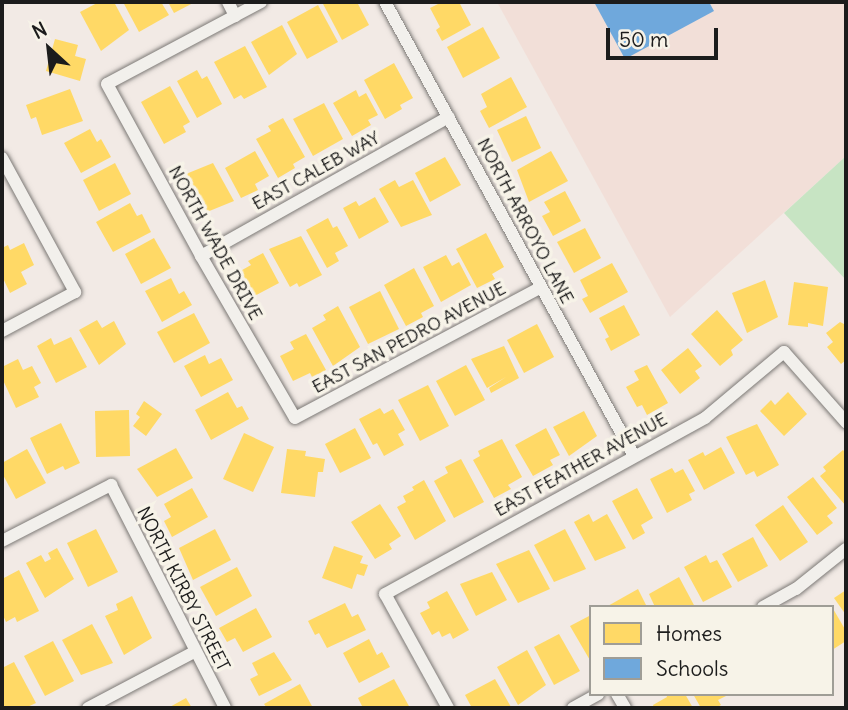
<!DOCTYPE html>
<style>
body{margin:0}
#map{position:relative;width:848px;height:710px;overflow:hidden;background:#f2eae5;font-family:Delius,sans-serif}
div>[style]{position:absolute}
.built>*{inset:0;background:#f2dfd8}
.green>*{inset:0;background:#c7e4c3}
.homes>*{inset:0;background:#ffd966}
.schools>*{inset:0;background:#6fa8dc}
.roads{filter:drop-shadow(0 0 2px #7c7976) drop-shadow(0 0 2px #7c7976)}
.street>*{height:12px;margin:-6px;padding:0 6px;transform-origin:6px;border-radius:6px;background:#f2f0ec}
span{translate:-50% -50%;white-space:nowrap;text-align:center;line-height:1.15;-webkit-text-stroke:7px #f7f3e8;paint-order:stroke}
.street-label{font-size:18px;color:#1c1c1c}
.frame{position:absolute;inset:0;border:4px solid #1c1c1c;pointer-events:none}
.legend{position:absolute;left:589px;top:605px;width:245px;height:91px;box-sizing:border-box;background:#f7f3e8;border:2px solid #9f9d96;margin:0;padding:9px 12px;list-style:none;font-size:21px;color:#1c1c1c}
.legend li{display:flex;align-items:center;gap:14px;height:35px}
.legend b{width:35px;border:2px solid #9f9d96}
.north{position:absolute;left:14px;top:14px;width:70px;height:70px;-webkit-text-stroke:5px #f7f3e8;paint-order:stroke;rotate:333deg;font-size:19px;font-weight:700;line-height:28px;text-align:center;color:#1c1c1c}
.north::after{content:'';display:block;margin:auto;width:24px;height:32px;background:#1c1c1c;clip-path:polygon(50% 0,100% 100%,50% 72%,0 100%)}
.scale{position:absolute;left:606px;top:28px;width:112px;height:32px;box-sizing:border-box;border:4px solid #1c1c1c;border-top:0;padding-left:9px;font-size:21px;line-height:24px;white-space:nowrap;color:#1c1c1c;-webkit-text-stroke:5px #f7f3e8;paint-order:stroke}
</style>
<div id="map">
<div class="built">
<div style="clip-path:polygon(497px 2px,846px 2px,846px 156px,670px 317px)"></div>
</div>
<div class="green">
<div style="clip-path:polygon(846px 156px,846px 280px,784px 213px)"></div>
</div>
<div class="homes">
<div style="clip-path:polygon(99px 2px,114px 2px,129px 30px,101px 51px,80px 12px)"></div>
<div style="clip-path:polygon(123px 2px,161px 2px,169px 15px,139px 32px)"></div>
<div style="clip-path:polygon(168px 2px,195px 2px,174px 13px)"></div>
<div style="clip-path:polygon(322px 2px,357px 2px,369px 25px,342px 40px)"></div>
<div style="clip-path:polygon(442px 2px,459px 2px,471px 25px,442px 41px,436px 30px,440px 27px,430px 8px)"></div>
<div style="clip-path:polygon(318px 5px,338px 42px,307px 59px,287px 22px)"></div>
<div style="clip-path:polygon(282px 25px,297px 54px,269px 75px,251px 42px)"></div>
<div style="clip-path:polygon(483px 27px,500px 58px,463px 78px,447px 47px)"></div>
<div style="clip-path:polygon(55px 39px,78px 45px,75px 56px,86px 59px,80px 81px,46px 71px)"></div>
<div style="clip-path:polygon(245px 46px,267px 87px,244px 99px,241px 95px,234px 99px,214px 62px)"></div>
<div style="clip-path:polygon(394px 63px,413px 98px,400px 105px,402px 109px,385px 119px,364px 80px)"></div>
<div style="clip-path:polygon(197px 70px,202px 79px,207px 76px,222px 104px,197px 118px,177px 81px)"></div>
<div style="clip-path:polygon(511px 77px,527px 107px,489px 128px,480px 111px,487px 107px,481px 94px)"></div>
<div style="clip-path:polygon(170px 86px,190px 122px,183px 126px,186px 132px,164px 144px,141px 102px)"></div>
<div style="clip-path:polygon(70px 89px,83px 121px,42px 135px,36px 117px,31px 119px,26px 105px)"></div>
<div style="clip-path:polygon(356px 90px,359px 97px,366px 93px,378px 115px,368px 120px,371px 125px,352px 136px,333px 103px)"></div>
<div style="clip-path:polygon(324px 103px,343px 139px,313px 156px,293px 119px)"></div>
<div style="clip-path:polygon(526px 116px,541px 148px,512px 162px,497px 130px)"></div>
<div style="clip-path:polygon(283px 118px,305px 157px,293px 164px,295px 168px,278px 178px,256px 139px,271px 131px,268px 126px)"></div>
<div style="clip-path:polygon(90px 129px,97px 142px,101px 139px,111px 157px,81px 173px,64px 143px)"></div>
<div style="clip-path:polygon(255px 151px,269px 176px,255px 184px,258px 190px,241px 198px,225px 168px)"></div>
<div style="clip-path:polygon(551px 151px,568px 181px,529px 202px,517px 170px)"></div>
<div style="clip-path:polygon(445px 157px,461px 185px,430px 202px,415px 173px)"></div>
<div style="clip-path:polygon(115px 163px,131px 194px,99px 211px,83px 180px)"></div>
<div style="clip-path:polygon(213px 163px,234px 201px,202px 214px,181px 176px)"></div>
<div style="clip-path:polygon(395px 180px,399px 187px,413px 180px,432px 215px,401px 227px,379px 189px)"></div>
<div style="clip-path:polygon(565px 191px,581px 221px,553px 236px,542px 216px,550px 212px,544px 202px)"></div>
<div style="clip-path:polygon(375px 197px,389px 222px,359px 239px,343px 208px,356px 201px,359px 206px)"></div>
<div style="clip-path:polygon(130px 203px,137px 216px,142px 214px,151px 232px,113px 252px,96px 222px)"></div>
<div style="clip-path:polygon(328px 218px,333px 228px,337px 226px,348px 246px,335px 253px,339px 261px,327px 268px,306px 230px)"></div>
<div style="clip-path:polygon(585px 228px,601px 258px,574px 273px,557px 242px)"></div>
<div style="clip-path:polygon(486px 233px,504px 267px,492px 274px,495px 279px,477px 288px,456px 249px)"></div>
<div style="clip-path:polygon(301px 236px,322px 275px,299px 287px,297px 283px,290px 287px,269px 249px)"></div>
<div style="clip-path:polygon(154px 238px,171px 268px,141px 284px,125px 254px)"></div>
<div style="clip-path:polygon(24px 243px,34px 265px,21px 272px,27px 284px,10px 293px,2px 276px,2px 248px,8px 245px,10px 250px)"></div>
<div style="clip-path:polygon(263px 253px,279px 283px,249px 299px,235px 274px,251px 265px,248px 261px)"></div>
<div style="clip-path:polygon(446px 255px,452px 266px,459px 262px,471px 285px,441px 302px,423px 267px)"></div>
<div style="clip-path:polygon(612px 263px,628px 292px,590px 313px,582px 299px,588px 296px,580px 280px)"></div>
<div style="clip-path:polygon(414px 268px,434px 306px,421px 313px,423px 317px,406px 326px,384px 285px)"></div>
<div style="clip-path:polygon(171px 278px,179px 294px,184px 291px,192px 305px,162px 322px,145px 291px)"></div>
<div style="clip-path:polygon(765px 280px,778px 317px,747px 333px,732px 293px)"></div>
<div style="clip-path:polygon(794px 282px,828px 287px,823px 326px,808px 323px,808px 327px,788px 325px)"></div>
<div style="clip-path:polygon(380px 291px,399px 329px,368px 344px,349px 307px)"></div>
<div style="clip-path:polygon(624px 305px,640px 335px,611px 351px,605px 339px,609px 337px,599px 318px)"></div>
<div style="clip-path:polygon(338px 306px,360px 347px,333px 366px,312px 328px,326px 320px,323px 315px)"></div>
<div style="clip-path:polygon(717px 310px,743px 340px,731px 350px,733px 355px,720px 366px,691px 334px)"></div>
<div style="clip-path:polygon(194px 313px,210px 343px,174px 363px,157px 332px)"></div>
<div style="clip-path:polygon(97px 320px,102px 328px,114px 321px,126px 344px,99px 365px,79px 330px)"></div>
<div style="clip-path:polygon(840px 322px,846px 325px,846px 360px,841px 364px,827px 347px,833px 342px,826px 333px)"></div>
<div style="clip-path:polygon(537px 324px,554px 357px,524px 373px,507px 340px)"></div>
<div style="clip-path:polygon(306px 334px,326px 370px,312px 377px,310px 373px,293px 381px,280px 356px,294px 349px,290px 342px)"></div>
<div style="clip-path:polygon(71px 337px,87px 367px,56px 383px,37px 346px,51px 338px,54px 345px)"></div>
<div style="clip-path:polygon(504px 346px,519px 378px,491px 393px,489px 388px,506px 377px,487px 388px,471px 359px)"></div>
<div style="clip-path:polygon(688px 348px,702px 366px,695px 371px,700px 378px,680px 394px,661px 370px)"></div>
<div style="clip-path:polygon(205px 355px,209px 364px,221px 358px,233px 380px,201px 397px,184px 366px)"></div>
<div style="clip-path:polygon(18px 359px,23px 370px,32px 366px,41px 383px,34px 387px,39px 397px,16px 408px,2px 378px,2px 367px)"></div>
<div style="clip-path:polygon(466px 365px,485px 400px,455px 416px,436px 381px)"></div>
<div style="clip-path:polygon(647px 365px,668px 403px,647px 415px,642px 405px,637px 407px,626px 387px,639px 380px,634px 371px)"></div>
<div style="clip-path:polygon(428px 385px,449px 426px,420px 441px,398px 400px)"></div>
<div style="clip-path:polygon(228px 392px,237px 408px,242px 406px,249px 419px,211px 440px,195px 410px)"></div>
<div style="clip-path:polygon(788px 392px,807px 414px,784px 436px,760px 411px,771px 400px,775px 405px)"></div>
<div style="clip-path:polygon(144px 401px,162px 414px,146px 436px,133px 426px,140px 417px,136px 414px)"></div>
<div style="clip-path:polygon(380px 408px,384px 414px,393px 409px,405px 430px,398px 434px,404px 445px,384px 456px,377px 443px,373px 445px,359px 419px)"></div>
<div style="clip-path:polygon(129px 410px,130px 456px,96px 457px,95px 411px)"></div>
<div style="clip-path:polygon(584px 411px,597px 436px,569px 456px,553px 427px)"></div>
<div style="clip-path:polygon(61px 423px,80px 463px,65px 470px,63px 466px,47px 474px,30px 438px)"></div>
<div style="clip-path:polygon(757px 424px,779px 465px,757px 477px,754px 471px,746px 475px,726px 437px)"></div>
<div style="clip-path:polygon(355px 428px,371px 458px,340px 473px,325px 444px)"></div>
<div style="clip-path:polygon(546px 428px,560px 455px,550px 460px,553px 465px,533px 476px,515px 445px)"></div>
<div style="clip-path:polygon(244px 433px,274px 447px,253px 492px,223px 479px)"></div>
<div style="clip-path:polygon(502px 439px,522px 477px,508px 485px,511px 489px,494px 498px,473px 460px,480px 456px,478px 451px)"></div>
<div style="clip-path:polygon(721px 447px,735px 473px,704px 490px,688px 460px,703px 452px,705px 456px)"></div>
<div style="clip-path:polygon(176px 448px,193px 478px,157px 497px,137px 469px)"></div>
<div style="clip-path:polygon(27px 449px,46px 483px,16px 499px,2px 473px,2px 463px)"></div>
<div style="clip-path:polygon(287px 449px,306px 451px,305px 456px,325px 459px,323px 472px,318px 472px,315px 497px,281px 493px)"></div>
<div style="clip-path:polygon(843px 450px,846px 453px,846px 506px,820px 476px,826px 471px,823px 467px)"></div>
<div style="clip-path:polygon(461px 459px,484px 502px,454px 518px,434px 481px,448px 473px,445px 467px)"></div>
<div style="clip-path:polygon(672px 468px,675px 473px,683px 469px,695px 491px,689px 494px,692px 500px,667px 513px,650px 479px)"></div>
<div style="clip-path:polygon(813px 477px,837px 508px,827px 516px,833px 523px,817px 535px,787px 497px)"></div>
<div style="clip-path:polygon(424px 480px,446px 521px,415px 540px,397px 507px,406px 502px,403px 496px,414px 490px,412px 487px)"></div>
<div style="clip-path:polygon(192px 488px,208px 517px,172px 537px,164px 521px,171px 517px,164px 504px)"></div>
<div style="clip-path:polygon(637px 488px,653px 518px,641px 525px,645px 533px,633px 540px,612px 501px)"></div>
<div style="clip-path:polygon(380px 504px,401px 536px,389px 544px,392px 549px,375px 559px,351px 522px)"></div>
<div style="clip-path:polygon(783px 505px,808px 542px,780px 561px,755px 525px)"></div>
<div style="clip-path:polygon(589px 514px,593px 522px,607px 514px,626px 548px,595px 561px,574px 522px)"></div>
<div style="clip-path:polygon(96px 529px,118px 572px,88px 587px,67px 543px)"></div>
<div style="clip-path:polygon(215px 529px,231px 560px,193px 580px,179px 548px)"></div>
<div style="clip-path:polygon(565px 529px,586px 569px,554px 582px,534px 545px)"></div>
<div style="clip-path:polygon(753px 537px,768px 566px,738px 582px,722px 554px)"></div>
<div style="clip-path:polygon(334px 546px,363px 556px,360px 563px,368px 565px,364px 576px,357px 574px,352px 589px,322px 578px)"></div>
<div style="clip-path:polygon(57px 548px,74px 579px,45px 598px,26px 563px,41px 555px,45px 562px,51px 559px,48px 553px)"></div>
<div style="clip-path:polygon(529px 550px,550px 589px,518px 603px,496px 564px)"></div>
<div style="clip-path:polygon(706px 555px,710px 563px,717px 560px,732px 587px,703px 602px,684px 567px)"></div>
<div style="clip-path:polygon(237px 567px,252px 596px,216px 616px,200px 587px)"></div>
<div style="clip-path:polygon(19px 570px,39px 611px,17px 622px,15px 617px,6px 622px,2px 613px,2px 579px)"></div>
<div style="clip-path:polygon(492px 572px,507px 600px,476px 616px,460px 584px)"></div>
<div style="clip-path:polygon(679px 577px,695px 607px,655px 607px,649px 594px)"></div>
<div style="clip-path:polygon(638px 589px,647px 607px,606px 607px)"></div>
<div style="clip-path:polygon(846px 590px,846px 615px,834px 598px)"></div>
<div style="clip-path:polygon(447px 591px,469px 630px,453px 639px,450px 633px,442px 637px,439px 631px,432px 635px,420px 613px,430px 608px,427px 602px)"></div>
<div style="clip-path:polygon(132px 596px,152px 638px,124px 655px,105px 616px,118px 610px,116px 604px)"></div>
<div style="clip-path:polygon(345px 603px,352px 617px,358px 614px,366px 630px,327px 648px,319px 633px,315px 635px,308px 621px)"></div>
<div style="clip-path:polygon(832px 607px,846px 631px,846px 641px,832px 650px)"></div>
<div style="clip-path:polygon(256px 608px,272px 637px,243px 652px,235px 638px,227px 642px,219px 628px)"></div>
<div style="clip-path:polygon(591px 615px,591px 662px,570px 626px)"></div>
<div style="clip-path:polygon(92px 624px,113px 663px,81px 675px,62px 640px)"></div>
<div style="clip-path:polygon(559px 634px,580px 671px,554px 685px,534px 647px)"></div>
<div style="clip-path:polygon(369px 639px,377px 655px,382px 652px,390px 667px,359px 683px,343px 653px)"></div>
<div style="clip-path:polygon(53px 641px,74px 681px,45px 696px,24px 656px)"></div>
<div style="clip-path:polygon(527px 650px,546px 685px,518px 705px,497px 667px)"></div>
<div style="clip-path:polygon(274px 652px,292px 680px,259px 696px,250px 679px,258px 675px,252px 663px)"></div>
<div style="clip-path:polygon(14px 662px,36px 703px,25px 708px,2px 708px,2px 668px)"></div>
<div style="clip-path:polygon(394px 679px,410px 708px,363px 708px,358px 698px)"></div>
<div style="clip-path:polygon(495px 679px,511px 707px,472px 708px,465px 695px)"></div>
<div style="clip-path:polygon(300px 684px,313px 708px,267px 708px,264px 704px)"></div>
<div style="clip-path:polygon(666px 694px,685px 694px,693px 708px,654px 708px,653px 705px,667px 697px)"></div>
<div style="clip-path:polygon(693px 694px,730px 694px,718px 700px,721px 705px,715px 708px,701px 708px)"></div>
<div style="clip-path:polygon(186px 698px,192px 708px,168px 708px)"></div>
</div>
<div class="schools">
<div style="clip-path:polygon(594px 2px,709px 2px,714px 11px,625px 59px)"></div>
</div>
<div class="roads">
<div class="street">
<div style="left:228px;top:2px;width:16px;rotate:63deg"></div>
<div style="left:261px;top:2px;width:174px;rotate:152deg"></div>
<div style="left:107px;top:84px;width:196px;rotate:61.3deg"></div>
<div style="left:201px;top:256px;width:187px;rotate:59.9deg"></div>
<div style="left:295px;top:418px;width:277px;rotate:-28deg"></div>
<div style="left:385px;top:2px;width:518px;rotate:61.26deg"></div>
<div style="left:2px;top:158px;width:153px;rotate:61.4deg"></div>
<div style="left:75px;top:292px;width:83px;rotate:151.9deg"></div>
<div style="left:201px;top:256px;width:284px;rotate:-29.3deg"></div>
<div style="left:2px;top:541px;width:123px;rotate:-27.2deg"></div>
<div style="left:111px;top:485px;width:250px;rotate:62.9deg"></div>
<div style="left:763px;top:607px;width:38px;rotate:-29deg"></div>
<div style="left:796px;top:589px;width:64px;rotate:-38.7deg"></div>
<div style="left:617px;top:694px;width:16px;rotate:60deg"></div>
<div style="left:88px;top:708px;width:120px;rotate:-27.8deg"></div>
<div style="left:448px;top:708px;width:130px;rotate:-118.9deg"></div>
<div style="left:385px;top:594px;width:365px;rotate:-28.8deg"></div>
<div style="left:705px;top:418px;width:103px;rotate:-39.9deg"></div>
<div style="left:784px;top:352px;width:94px;rotate:48.5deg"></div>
<div style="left:573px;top:708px;width:29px;rotate:-29deg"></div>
</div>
</div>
<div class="street-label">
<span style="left:316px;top:171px;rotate:-29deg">EAST CALEB WAY</span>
<span style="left:525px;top:221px;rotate:62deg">NORTH ARROYO LANE</span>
<span style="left:215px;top:243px;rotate:61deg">NORTH WADE DRIVE</span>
<span style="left:409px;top:338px;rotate:-28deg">EAST SAN PEDRO AVENUE</span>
<span style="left:581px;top:465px;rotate:-29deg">EAST FEATHER AVENUE</span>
<span style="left:183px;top:589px;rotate:63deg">NORTH KIRBY STREET</span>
</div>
<div class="frame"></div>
<ul class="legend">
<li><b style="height:19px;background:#ffd966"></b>Homes</li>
<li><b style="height:19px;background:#6fa8dc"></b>Schools</li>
</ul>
<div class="north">N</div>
<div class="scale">50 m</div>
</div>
